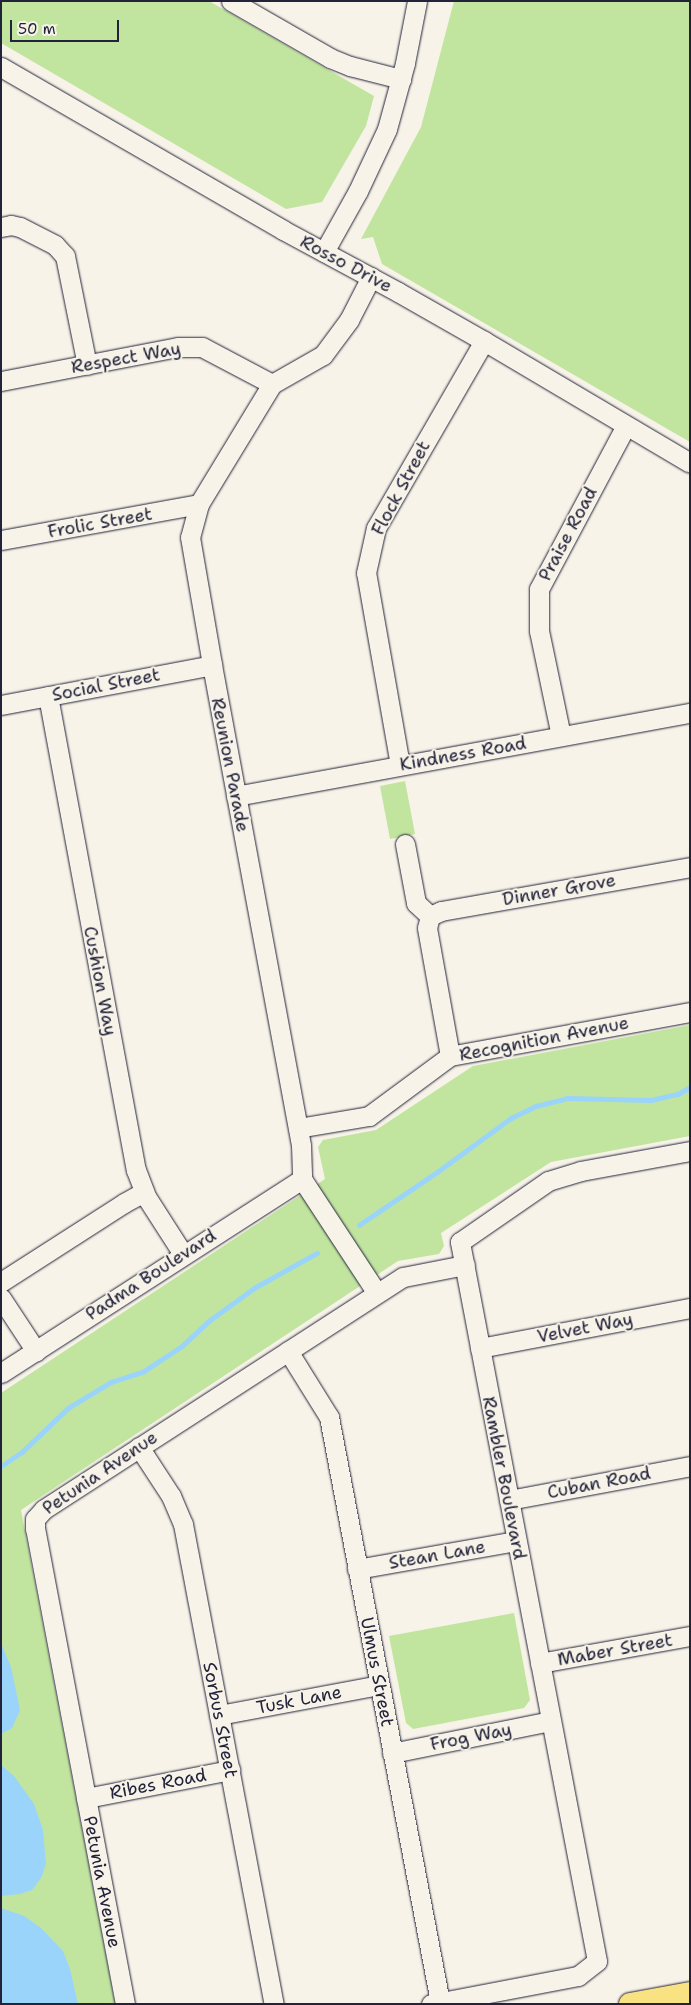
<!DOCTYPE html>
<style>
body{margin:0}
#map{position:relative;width:691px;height:2005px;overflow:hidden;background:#f7f3e8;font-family:"Shantell Sans",sans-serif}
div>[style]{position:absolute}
.green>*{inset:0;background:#c1e59f}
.water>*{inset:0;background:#9ad4fa}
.stream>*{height:4.5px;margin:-2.25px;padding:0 2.25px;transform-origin:2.25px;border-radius:2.25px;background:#9ad4fa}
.roads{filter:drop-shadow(0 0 1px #22223b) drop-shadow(0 0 1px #22223b)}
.minor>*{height:19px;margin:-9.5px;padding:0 9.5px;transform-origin:9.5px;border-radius:9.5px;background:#f7f3e8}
.major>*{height:22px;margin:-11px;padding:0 11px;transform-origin:11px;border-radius:11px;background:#f8e281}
span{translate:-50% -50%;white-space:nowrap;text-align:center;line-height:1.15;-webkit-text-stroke:4px #f7f3e8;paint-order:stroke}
.street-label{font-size:18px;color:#22223b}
.frame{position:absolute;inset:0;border:2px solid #22223b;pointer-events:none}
.scale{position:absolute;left:10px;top:20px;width:109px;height:22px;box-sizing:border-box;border:2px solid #22223b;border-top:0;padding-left:6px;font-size:15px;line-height:18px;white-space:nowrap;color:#22223b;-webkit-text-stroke:4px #f7f3e8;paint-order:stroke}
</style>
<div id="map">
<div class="green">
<div style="clip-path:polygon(1px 1px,209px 1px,374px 96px,366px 126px,322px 202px,286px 209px,1px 43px)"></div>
<div style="clip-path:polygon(454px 1px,690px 1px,690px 442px,382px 264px,373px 237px,361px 239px,421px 127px)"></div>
<div style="clip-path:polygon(405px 781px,415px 834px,390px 839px,380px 786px)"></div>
<div style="clip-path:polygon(690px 1025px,690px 1136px,551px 1162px,441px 1233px,444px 1246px,439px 1254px,398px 1261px,21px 1510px,115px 2004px,1px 2004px,1px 1393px,325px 1179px,318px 1147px,323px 1140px,376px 1130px,473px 1066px)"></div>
<div style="clip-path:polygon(514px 1613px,530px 1700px,524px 1708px,413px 1729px,406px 1723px,389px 1636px)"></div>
</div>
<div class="water">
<div style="clip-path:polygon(1px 1643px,11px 1667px,20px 1710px,12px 1728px,1px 1734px)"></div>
<div style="clip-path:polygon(1px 1765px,14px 1776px,34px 1804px,43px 1830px,46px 1864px,41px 1878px,32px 1890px,20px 1894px,1px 1896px)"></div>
<div style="clip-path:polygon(1px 1908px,24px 1916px,41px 1928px,63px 1951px,70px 1969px,78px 2004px,1px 2004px)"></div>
</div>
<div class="stream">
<div style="left:359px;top:1225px;width:94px;rotate:-34.2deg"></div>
<div style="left:437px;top:1172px;width:92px;rotate:-36.1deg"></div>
<div style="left:511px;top:1118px;width:28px;rotate:-26deg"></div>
<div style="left:536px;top:1106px;width:32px;rotate:-14deg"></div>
<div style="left:567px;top:1098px;width:84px;rotate:1.4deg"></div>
<div style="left:651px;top:1100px;width:28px;rotate:-13deg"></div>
<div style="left:678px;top:1094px;width:14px;rotate:-30deg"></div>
<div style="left:1px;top:1466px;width:25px;rotate:-34deg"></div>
<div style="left:22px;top:1452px;width:64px;rotate:-43.7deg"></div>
<div style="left:68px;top:1408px;width:50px;rotate:-31.2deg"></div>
<div style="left:111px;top:1382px;width:35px;rotate:-18deg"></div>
<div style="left:144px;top:1371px;width:45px;rotate:-33.3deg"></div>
<div style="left:182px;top:1346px;width:38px;rotate:-43deg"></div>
<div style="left:210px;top:1320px;width:54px;rotate:-36deg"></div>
<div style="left:254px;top:1288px;width:72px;rotate:-29.1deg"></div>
</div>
<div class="roads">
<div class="minor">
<div style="left:231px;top:1px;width:114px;rotate:29.9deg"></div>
<div style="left:330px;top:58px;width:22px;rotate:22deg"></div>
<div style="left:350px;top:66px;width:53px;rotate:14.3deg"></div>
<div style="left:1px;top:67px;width:326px;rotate:30deg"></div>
<div style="left:283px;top:230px;width:131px;rotate:28.3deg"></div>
<div style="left:398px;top:292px;width:99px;rotate:29.7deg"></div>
<div style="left:484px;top:341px;width:239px;rotate:30.6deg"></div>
<div style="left:1px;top:227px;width:10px;rotate:-11deg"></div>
<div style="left:11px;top:225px;width:9px;rotate:13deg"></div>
<div style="left:20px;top:227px;width:39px;rotate:27deg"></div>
<div style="left:55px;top:245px;width:15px;rotate:48deg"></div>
<div style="left:65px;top:256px;width:111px;rotate:78.6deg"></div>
<div style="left:324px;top:252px;width:70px;rotate:-60.9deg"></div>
<div style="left:358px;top:191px;width:68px;rotate:-64.9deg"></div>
<div style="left:387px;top:129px;width:68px;rotate:-74.7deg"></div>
<div style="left:405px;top:63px;width:63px;rotate:-79deg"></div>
<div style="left:371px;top:277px;width:48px;rotate:117.1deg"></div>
<div style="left:349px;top:320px;width:44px;rotate:126.6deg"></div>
<div style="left:323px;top:355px;width:59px;rotate:150.4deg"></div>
<div style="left:272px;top:384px;width:140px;rotate:121.3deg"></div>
<div style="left:199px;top:504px;width:34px;rotate:105deg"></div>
<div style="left:190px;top:537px;width:130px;rotate:80.2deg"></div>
<div style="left:212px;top:665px;width:488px;rotate:79.5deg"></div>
<div style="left:301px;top:1145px;width:34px;rotate:88deg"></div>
<div style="left:302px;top:1179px;width:136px;rotate:56.7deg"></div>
<div style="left:1px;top:381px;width:180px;rotate:-10.9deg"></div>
<div style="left:178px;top:347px;width:24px"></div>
<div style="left:202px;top:347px;width:79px;rotate:27.9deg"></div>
<div style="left:1px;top:540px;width:201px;rotate:-10.3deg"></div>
<div style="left:48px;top:696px;width:482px;rotate:79.5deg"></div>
<div style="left:136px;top:1170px;width:30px;rotate:69deg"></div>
<div style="left:147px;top:1198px;width:67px;rotate:57.3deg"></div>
<div style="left:1px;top:705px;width:215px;rotate:-10.7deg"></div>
<div style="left:561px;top:736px;width:107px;rotate:-101.8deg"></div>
<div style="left:539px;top:631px;width:42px;rotate:-90deg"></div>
<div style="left:539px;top:589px;width:183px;rotate:-62deg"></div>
<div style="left:400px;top:765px;width:195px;rotate:-100deg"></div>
<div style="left:366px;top:573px;width:46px;rotate:-77.5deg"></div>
<div style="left:376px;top:528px;width:216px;rotate:-60deg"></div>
<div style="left:236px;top:796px;width:462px;rotate:-10.4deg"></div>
<div style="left:405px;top:844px;width:60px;rotate:79.4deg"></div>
<div style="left:416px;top:903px;width:19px;rotate:43deg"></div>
<div style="left:430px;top:916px;width:12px;rotate:-24deg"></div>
<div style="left:441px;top:911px;width:253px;rotate:-10deg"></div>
<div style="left:430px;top:916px;width:12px;rotate:104deg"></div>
<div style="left:427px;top:928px;width:130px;rotate:79.8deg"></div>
<div style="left:298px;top:1128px;width:72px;rotate:-9.6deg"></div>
<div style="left:369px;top:1116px;width:101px;rotate:-36.5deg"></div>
<div style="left:450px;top:1056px;width:244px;rotate:-10.4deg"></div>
<div style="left:1px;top:1282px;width:146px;rotate:-32.7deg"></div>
<div style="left:124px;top:1203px;width:23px;rotate:-29deg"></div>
<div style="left:1px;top:1298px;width:64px;rotate:56.6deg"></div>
<div style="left:480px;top:1348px;width:214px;rotate:-10.8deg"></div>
<div style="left:288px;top:1351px;width:78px;rotate:58.2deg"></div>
<div style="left:329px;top:1417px;width:595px;rotate:79.26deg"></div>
<div style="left:1px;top:1373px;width:358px;rotate:-32.8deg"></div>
<div style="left:139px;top:1447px;width:59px;rotate:56.9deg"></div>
<div style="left:171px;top:1496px;width:30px;rotate:67deg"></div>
<div style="left:183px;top:1524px;width:489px;rotate:79.3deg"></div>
<div style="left:509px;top:1500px;width:184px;rotate:-10.6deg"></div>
<div style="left:357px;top:1569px;width:161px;rotate:-10deg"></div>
<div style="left:540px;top:1663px;width:152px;rotate:-10.2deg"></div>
<div style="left:219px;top:1715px;width:163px;rotate:-10.6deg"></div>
<div style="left:392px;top:1753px;width:161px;rotate:-11.4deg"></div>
<div style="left:86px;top:1798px;width:147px;rotate:-11deg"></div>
<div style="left:125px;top:2004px;width:483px;rotate:-100.7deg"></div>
<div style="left:35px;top:1529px;width:10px;rotate:-90deg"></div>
<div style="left:35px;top:1519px;width:13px;rotate:-48deg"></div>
<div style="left:44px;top:1509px;width:427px;rotate:-32.9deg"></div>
<div style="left:403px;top:1277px;width:63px;rotate:-11deg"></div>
<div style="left:431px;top:2004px;width:150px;rotate:-10.8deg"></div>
<div style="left:578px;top:1976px;width:24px;rotate:-38deg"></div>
<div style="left:597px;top:1961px;width:732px;rotate:-100.79deg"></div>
<div style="left:460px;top:1242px;width:107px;rotate:-34.7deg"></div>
<div style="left:548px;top:1181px;width:34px;rotate:-17deg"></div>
<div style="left:581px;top:1171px;width:111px;rotate:-10.4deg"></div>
</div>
<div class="major">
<div style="left:630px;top:2004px;width:61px;rotate:-10.4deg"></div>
</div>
</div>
<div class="street-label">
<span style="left:346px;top:264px;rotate:28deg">Rosso Drive</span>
<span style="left:126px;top:358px;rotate:-10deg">Respect Way</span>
<span style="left:401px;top:488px;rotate:-62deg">Flock Street</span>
<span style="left:100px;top:523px;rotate:-10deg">Frolic Street</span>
<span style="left:568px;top:534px;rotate:-62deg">Praise Road</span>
<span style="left:106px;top:685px;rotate:-11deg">Social Street</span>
<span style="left:463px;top:754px;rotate:-10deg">Kindness Road</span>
<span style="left:230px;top:765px;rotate:79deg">Reunion Parade</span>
<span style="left:559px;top:890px;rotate:-10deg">Dinner Grove</span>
<span style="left:100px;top:981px;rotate:79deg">Cushion Way</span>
<span style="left:544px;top:1039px;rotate:-11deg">Recognition Avenue</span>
<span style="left:151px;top:1275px;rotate:-33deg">Padma Boulevard</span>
<span style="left:585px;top:1328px;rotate:-11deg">Velvet Way</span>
<span style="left:100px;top:1473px;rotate:-34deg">Petunia Avenue</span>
<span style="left:504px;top:1478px;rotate:79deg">Rambler Boulevard</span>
<span style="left:599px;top:1483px;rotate:-11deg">Cuban Road</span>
<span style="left:437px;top:1555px;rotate:-10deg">Stean Lane</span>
<span style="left:615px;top:1650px;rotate:-10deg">Maber Street</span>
<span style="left:377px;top:1672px;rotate:79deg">Ulmus Street</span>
<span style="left:299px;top:1700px;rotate:-11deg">Tusk Lane</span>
<span style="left:220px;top:1720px;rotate:79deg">Sorbus Street</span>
<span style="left:471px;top:1737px;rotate:-11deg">Frog Way</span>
<span style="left:158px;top:1784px;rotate:-11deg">Ribes Road</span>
<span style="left:102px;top:1882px;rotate:79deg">Petunia Avenue</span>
</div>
<div class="frame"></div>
<div class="scale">50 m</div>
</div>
